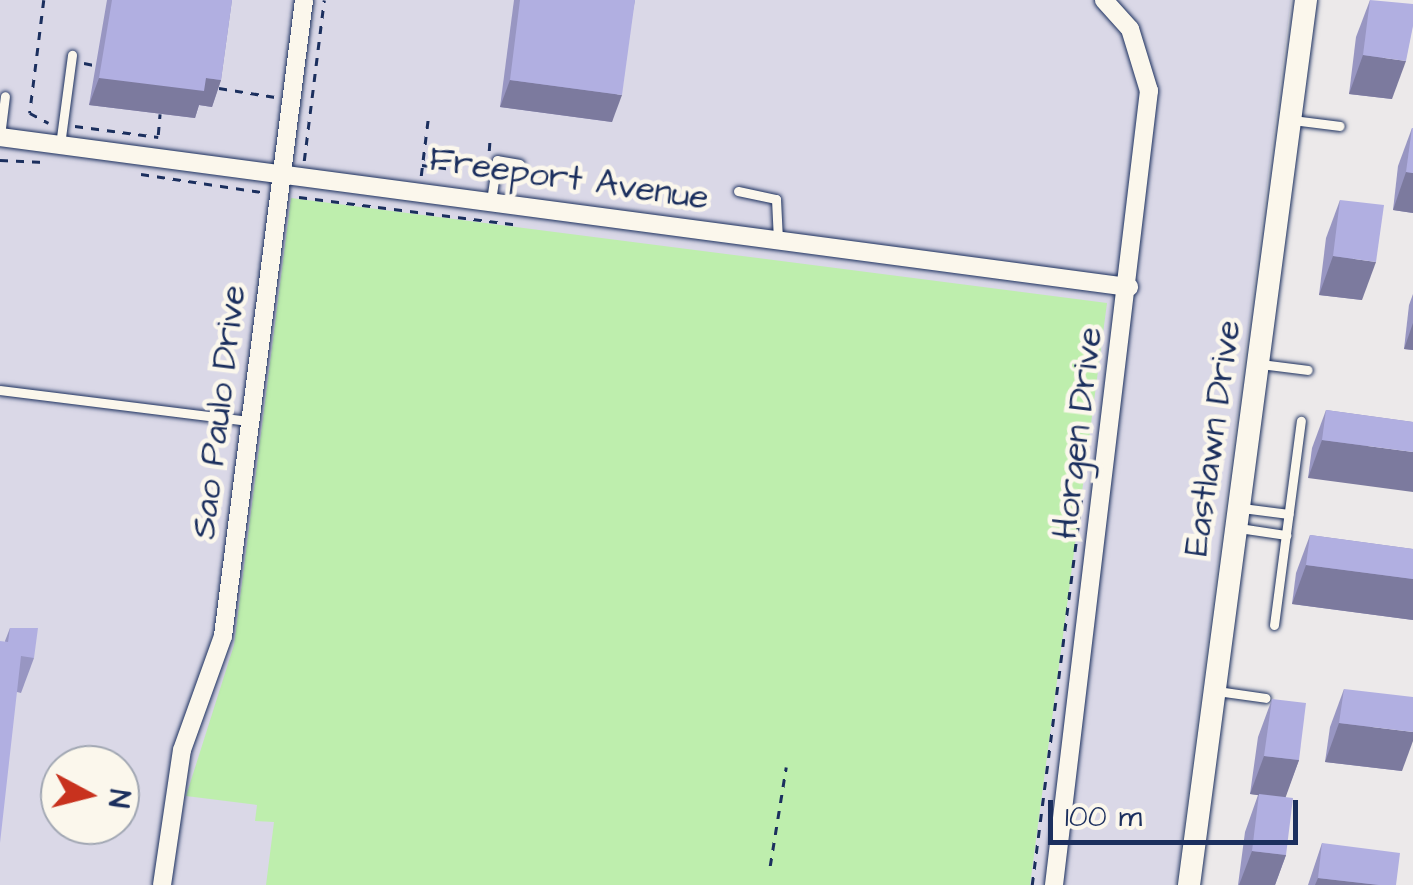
<!DOCTYPE html>
<style>
body{margin:0}
#map{position:relative;width:1413px;height:885px;overflow:hidden;background:#ece9ea;font-family:"Architects Daughter",sans-serif}
div>[style]{position:absolute}
.built>*{inset:0;background:#dad8e7}
.green>*{inset:0;background:#beeead}
.path>*{height:2.5px;margin-top:-1.25px;transform-origin:0;background:repeating-linear-gradient(90deg,#1b2f5e 0 8px,transparent 0 16px)}
.roads{filter:drop-shadow(0 0 2px #1b2f5e) drop-shadow(0 0 2px #1b2f5e)}
.lane>*{height:9px;margin:-4.5px;padding:0 4.5px;transform-origin:4.5px;border-radius:4.5px;background:#fbf7ec}
.street>*{height:18px;margin:-9px;padding:0 9px;transform-origin:9px;border-radius:9px;background:#fbf7ec}
.secondary>*{height:22px;margin:-11px;padding:0 11px;transform-origin:11px;border-radius:11px;background:#fbf7ec}
.wall>*{inset:0;background:#9896c2}
.shaded-wall>*{inset:0;background:#7c7a9e}
.building>*{inset:0;background:#b1afe1}
span{translate:-50% -50%;white-space:nowrap;text-align:center;line-height:1.15;-webkit-text-stroke:9px #fbf7ec;paint-order:stroke}
.street-label{font-size:35px;color:#1b2f5e}
.north{position:absolute;left:40px;top:745px;width:100px;height:100px;box-sizing:border-box;background:#fbf7ec;border:2px solid #a1a7b3;border-radius:50%;rotate:97deg;font-size:28px;font-weight:700;line-height:40px;text-align:center;color:#1b2f5e}
.north::after{content:'';display:block;margin:auto;width:35px;height:45px;background:#c8321e;clip-path:polygon(50% 0,100% 100%,50% 72%,0 100%)}
.scale{position:absolute;left:1048px;top:800px;width:250px;height:45px;box-sizing:border-box;border:5px solid #1b2f5e;border-top:0;padding-left:12px;font-size:30px;line-height:35px;white-space:nowrap;color:#1b2f5e;-webkit-text-stroke:8px #fbf7ec;paint-order:stroke}
</style>
<div id="map">
<div class="built">
<div style="clip-path:polygon(evenodd,0 0,1291px 0,1176px 885px,0 885px,0 0,60px 765px,120px 765px,120px 825px,60px 825px,60px 765px)"></div>
</div>
<div class="green">
<div style="clip-path:polygon(291px 198px,1107px 303px,1030px 885px,266px 885px,274px 822px,255px 821px,257px 805px,186px 796px,234px 645px)"></div>
</div>
<div class="path">
<div style="left:44px;top:0;width:114px;rotate:97.1deg"></div>
<div style="left:30px;top:113px;width:21px;rotate:28deg"></div>
<div style="left:84px;top:63px;width:10px;rotate:11deg"></div>
<div style="left:219px;top:88px;width:57px;rotate:9.1deg"></div>
<div style="left:75px;top:126px;width:84px;rotate:7.5deg"></div>
<div style="left:158px;top:135px;width:21px;rotate:-85deg"></div>
<div style="left:489px;top:151px;width:13px;rotate:-86deg"></div>
<div style="left:0;top:160px;width:44px;rotate:2.6deg"></div>
<div style="left:304px;top:161px;width:162px;rotate:-82.9deg"></div>
<div style="left:422px;top:165px;width:60px;rotate:7.7deg"></div>
<div style="left:141px;top:174px;width:121px;rotate:8.5deg"></div>
<div style="left:421px;top:176px;width:57px;rotate:-83deg"></div>
<div style="left:299px;top:197px;width:217px;rotate:7.2deg"></div>
<div style="left:770px;top:866px;width:100px;rotate:-80.8deg"></div>
<div style="left:1032px;top:885px;width:388px;rotate:-82.7deg"></div>
</div>
<div class="roads">
<div class="lane">
<div style="left:1293px;top:120px;width:47px;rotate:7.3deg"></div>
<div style="left:0;top:136px;width:40px;rotate:-82.9deg"></div>
<div style="left:60px;top:145px;width:91px;rotate:-82.4deg"></div>
<div style="left:738px;top:191px;width:39px;rotate:12deg"></div>
<div style="left:776px;top:199px;width:41px;rotate:87.2deg"></div>
<div style="left:491px;top:201px;width:41px;rotate:-81.7deg"></div>
<div style="left:497px;top:160px;width:23px;rotate:10deg"></div>
<div style="left:1261px;top:364px;width:47px;rotate:7.3deg"></div>
<div style="left:0;top:390px;width:252px;rotate:7.1deg"></div>
<div style="left:1242px;top:508px;width:47px;rotate:7.3deg"></div>
<div style="left:1239px;top:528px;width:48px;rotate:8.5deg"></div>
<div style="left:1274px;top:625px;width:206px;rotate:-82.5deg"></div>
<div style="left:1217px;top:691px;width:49px;rotate:8.1deg"></div>
</div>
<div class="street">
<div style="left:0;top:137px;width:1139px;rotate:7.57deg"></div>
<div style="left:162px;top:885px;width:136px;rotate:-81.6deg"></div>
<div style="left:182px;top:750px;width:121px;rotate:-70.2deg"></div>
<div style="left:223px;top:636px;width:641px;rotate:-82.74deg"></div>
<div style="left:1054px;top:885px;width:800px;rotate:-83.18deg"></div>
<div style="left:1149px;top:91px;width:65px;rotate:-107deg"></div>
<div style="left:1130px;top:29px;width:39px;rotate:-132deg"></div>
</div>
<div class="secondary">
<div style="left:1189px;top:885px;width:893px;rotate:-82.47deg"></div>
</div>
</div>
<div class="wall">
<div style="clip-path:polygon(107px 0,232px 0,221px 80px,212px 107px,199px 105px,195px 118px,89px 105px)"></div>
<div style="clip-path:polygon(514px 0,635px 0,612px 122px,500px 107px)"></div>
<div style="clip-path:polygon(1370px 0,1392px 99px,1349px 94px,1356px 37px)"></div>
<div style="clip-path:polygon(1412px 128px,1413px 213px,1393px 210px,1398px 166px)"></div>
<div style="clip-path:polygon(1340px 200px,1362px 300px,1319px 295px,1326px 238px)"></div>
<div style="clip-path:polygon(1413px 294px,1413px 350px,1404px 349px,1409px 305px)"></div>
<div style="clip-path:polygon(1326px 410px,1413px 422px,1308px 478px,1312px 448px)"></div>
<div style="clip-path:polygon(1310px 535px,1413px 549px,1413px 620px,1292px 604px,1296px 573px)"></div>
<div style="clip-path:polygon(10px 628px,34px 658px,21px 693px,17px 692px,5px 641px)"></div>
<div style="clip-path:polygon(1344px 689px,1402px 771px,1325px 762px,1330px 727px)"></div>
<div style="clip-path:polygon(1272px 699px,1299px 760px,1285px 797px,1286px 855px,1275px 885px,1238px 885px,1245px 832px,1258px 795px,1250px 794px,1258px 737px)"></div>
<div style="clip-path:polygon(1322px 843px,1396px 885px,1308px 885px)"></div>
</div>
<div class="shaded-wall">
<div style="clip-path:polygon(1363px 55px,1406px 61px,1392px 99px,1349px 94px)"></div>
<div style="clip-path:polygon(99px 78px,206px 78px,221px 80px,212px 107px,199px 105px,195px 118px,89px 105px)"></div>
<div style="clip-path:polygon(510px 80px,622px 95px,612px 122px,500px 107px)"></div>
<div style="clip-path:polygon(1406px 172px,1413px 173px,1413px 213px,1393px 210px)"></div>
<div style="clip-path:polygon(1333px 256px,1376px 262px,1362px 300px,1319px 295px)"></div>
<div style="clip-path:polygon(1413px 323px,1413px 350px,1404px 349px)"></div>
<div style="clip-path:polygon(1322px 440px,1413px 452px,1413px 492px,1308px 478px)"></div>
<div style="clip-path:polygon(1306px 565px,1413px 579px,1413px 620px,1292px 604px)"></div>
<div style="clip-path:polygon(1339px 723px,1413px 732px,1413px 741px,1402px 771px,1325px 762px)"></div>
<div style="clip-path:polygon(1264px 756px,1299px 760px,1285px 799px,1250px 794px)"></div>
<div style="clip-path:polygon(1252px 851px,1286px 855px,1275px 885px,1239px 885px)"></div>
<div style="clip-path:polygon(1318px 878px,1379px 885px,1315px 885px)"></div>
</div>
<div class="building">
<div style="clip-path:polygon(112px 0,232px 0,221px 80px,206px 78px,204px 91px,99px 78px)"></div>
<div style="clip-path:polygon(520px 0,635px 0,622px 95px,510px 80px)"></div>
<div style="clip-path:polygon(1370px 0,1413px 4px,1413px 26px,1406px 61px,1363px 55px)"></div>
<div style="clip-path:polygon(1412px 128px,1413px 128px,1413px 173px,1406px 172px)"></div>
<div style="clip-path:polygon(1340px 200px,1384px 205px,1376px 262px,1333px 256px)"></div>
<div style="clip-path:polygon(1326px 410px,1413px 422px,1413px 452px,1322px 440px)"></div>
<div style="clip-path:polygon(1310px 535px,1413px 549px,1413px 579px,1306px 565px)"></div>
<div style="clip-path:polygon(10px 628px,38px 628px,34px 658px,21px 656px,0 843px,0 641px,8px 642px)"></div>
<div style="clip-path:polygon(1344px 689px,1413px 697px,1413px 732px,1339px 723px)"></div>
<div style="clip-path:polygon(1272px 699px,1306px 703px,1299px 760px,1264px 756px)"></div>
<div style="clip-path:polygon(1259px 794px,1293px 798px,1286px 855px,1252px 851px)"></div>
<div style="clip-path:polygon(1322px 843px,1400px 853px,1396px 885px,1379px 885px,1318px 878px)"></div>
</div>
<div class="street-label">
<span style="left:569px;top:179px;rotate:8deg">Freeport Avenue</span>
<span style="left:219px;top:412px;rotate:-83deg">Sao Paulo Drive</span>
<span style="left:1078px;top:433px;rotate:-83deg">Horgen Drive</span>
<span style="left:1213px;top:438px;rotate:-82deg">Eastlawn Drive</span>
</div>
<div class="north">N</div>
<div class="scale">100 m</div>
</div>
